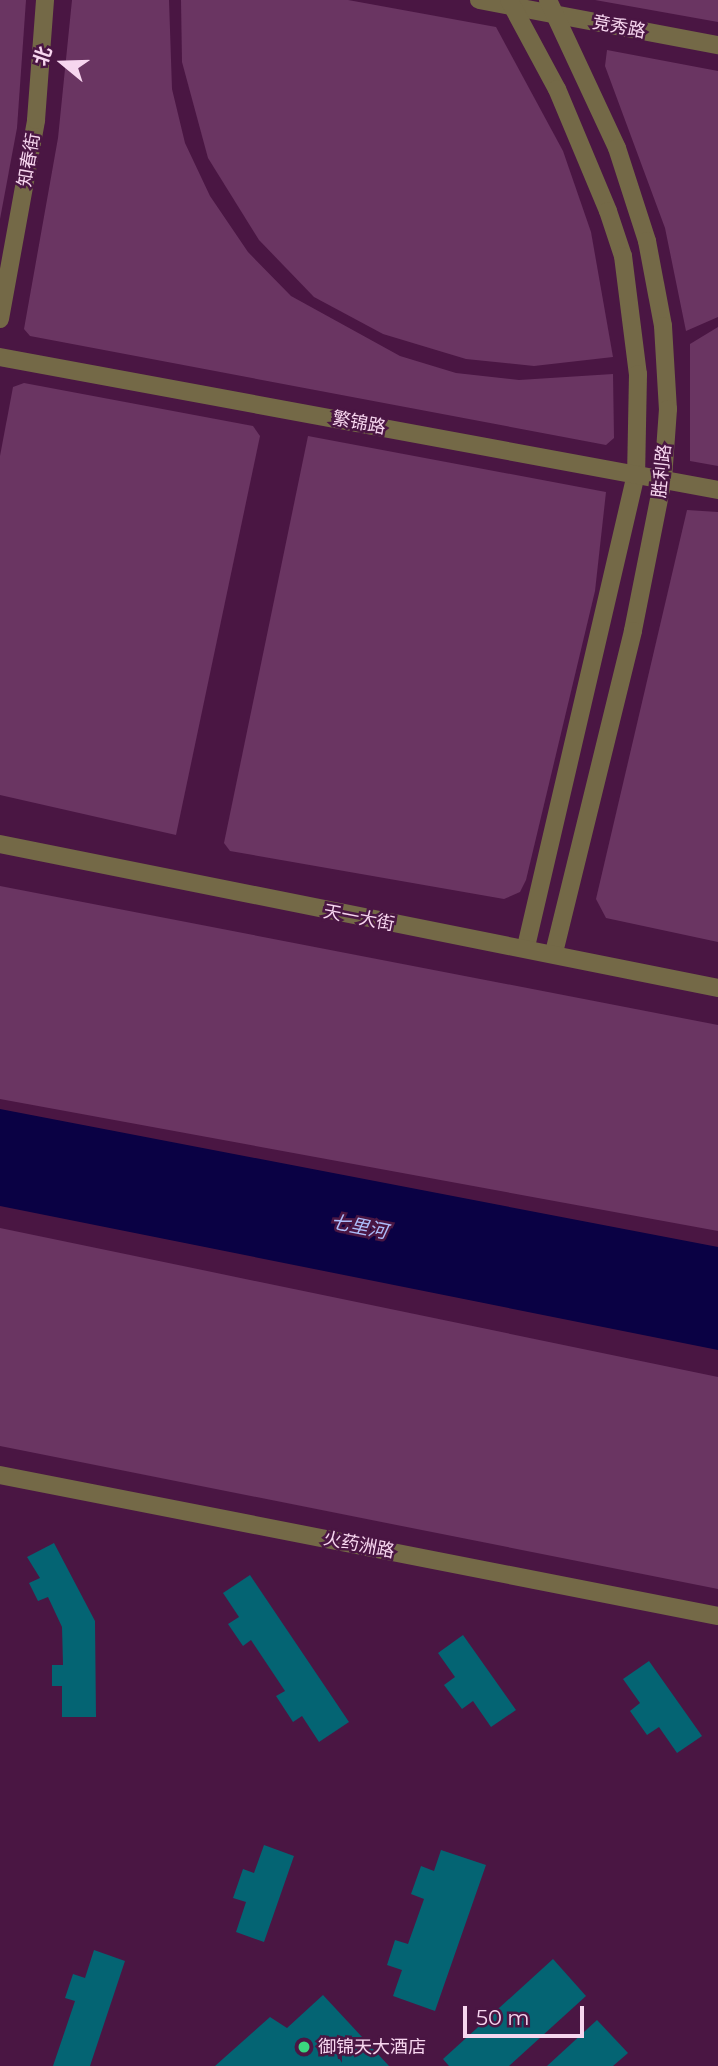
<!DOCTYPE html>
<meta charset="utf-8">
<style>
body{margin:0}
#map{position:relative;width:718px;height:2066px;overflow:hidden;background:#4a1643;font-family:Montserrat,"Noto Sans SC",sans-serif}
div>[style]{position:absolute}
.green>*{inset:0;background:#6a3562}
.water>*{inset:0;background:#0a0144}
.building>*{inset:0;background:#046473}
.tertiary>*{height:18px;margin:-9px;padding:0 9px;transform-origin:9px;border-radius:9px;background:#746947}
.dots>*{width:19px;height:19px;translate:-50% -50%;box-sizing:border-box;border:4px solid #4a1643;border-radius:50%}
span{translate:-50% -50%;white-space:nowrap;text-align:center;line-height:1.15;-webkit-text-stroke:5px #4a1643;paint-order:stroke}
.street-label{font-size:18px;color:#f7d6ef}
.poi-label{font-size:18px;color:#f7d6ef}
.left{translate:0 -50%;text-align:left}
.water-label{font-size:19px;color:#adbcf9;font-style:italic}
.north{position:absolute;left:28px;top:28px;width:70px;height:70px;-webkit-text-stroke:5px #4a1643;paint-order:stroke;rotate:289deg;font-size:19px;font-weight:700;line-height:28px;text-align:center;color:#f7d6ef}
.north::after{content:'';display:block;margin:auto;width:24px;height:32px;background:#f7d6ef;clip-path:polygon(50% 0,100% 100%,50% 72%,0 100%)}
.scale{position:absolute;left:463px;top:2006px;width:121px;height:32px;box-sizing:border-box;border:4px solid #f7d6ef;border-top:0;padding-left:9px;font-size:21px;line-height:24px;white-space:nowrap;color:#f7d6ef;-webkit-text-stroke:5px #4a1643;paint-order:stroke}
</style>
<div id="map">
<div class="green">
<div style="clip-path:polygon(0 0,26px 0,17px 128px,0 219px)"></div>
<div style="clip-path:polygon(72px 0,169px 0,172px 89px,185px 143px,210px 196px,248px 252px,291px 296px,400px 356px,456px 373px,519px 380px,613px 374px,614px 438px,606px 445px,30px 336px,24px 329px,58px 138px)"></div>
<div style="clip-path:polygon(181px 0,348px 0,496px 27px,563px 151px,591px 232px,613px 357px,534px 366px,466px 359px,383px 334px,314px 297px,259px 240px,208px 158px,182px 62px)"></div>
<div style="clip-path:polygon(595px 0,718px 0,718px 22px)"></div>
<div style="clip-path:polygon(607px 50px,718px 71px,718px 317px,686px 331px,665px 228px,605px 66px)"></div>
<div style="clip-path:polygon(718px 327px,718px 466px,690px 461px,690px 344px)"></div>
<div style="clip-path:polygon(24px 383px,253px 426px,260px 436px,176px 835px,0 795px,0 456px,13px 387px)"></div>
<div style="clip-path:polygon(308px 436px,606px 492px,595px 591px,526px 880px,520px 892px,504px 899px,230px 851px,224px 843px)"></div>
<div style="clip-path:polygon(687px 510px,718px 512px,718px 942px,606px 918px,596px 899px)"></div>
<div style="clip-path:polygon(0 886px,718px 1025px,718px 1231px,0 1099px)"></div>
<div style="clip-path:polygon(0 1228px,718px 1377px,718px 1589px,0 1446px)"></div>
</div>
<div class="water">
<div style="clip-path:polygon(0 1109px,718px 1247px,718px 1350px,0 1206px)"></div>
</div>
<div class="building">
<div style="clip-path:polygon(54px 1543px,95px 1621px,96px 1717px,62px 1717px,62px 1686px,52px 1686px,52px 1665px,63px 1665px,62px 1627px,48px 1597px,38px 1601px,29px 1583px,40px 1578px,27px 1557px)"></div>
<div style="clip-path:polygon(250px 1575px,349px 1722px,319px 1742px,302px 1716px,293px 1722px,276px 1696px,285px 1691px,251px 1640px,243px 1646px,228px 1624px,239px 1617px,223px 1593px)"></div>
<div style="clip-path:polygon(463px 1635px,516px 1710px,491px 1727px,473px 1701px,462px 1709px,444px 1685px,455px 1677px,438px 1653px)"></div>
<div style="clip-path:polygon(649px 1661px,702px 1736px,677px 1753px,659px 1727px,647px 1735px,630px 1711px,640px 1703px,623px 1679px)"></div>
<div style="clip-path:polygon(264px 1845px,294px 1856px,264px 1942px,236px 1932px,246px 1902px,233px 1898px,243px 1869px,254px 1873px)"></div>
<div style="clip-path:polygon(441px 1850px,486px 1865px,435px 2011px,393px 1996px,402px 1970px,387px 1965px,395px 1940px,408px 1944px,424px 1899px,411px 1894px,421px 1866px,434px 1871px)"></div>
<div style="clip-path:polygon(94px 1950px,125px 1961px,90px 2066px,53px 2066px,75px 2001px,65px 1998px,73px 1974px,85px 1978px)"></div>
<div style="clip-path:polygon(553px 1959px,586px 1996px,509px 2066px,449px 2066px,443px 2059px)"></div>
<div style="clip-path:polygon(323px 1995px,389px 2066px,215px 2066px,270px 2017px,287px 2028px)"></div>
<div style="clip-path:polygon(597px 2020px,628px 2053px,613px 2066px,547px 2066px)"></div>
</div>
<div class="tertiary">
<div style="left:479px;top:0;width:243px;rotate:10.7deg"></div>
<div style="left:509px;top:0;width:101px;rotate:61.7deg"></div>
<div style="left:557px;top:89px;width:132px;rotate:67.3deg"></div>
<div style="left:608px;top:211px;width:47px;rotate:71.6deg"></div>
<div style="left:623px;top:256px;width:119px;rotate:82.8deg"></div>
<div style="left:638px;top:374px;width:100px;rotate:91.1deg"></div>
<div style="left:636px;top:474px;width:487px;rotate:103.1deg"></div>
<div style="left:548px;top:0;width:163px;rotate:65deg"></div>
<div style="left:617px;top:148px;width:98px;rotate:72.1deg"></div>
<div style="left:647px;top:241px;width:86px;rotate:79.3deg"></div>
<div style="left:663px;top:326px;width:83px;rotate:86.6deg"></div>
<div style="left:668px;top:409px;width:70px;rotate:94.1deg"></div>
<div style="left:663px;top:479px;width:155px;rotate:101.2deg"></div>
<div style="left:633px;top:631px;width:331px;rotate:103.8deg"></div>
<div style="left:0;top:319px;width:202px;rotate:-79.7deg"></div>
<div style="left:36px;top:120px;width:120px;rotate:-85.7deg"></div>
<div style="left:0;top:357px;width:730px;rotate:10.49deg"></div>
<div style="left:0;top:844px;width:732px;rotate:11.34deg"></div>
<div style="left:0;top:1475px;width:732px;rotate:11.11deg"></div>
</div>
<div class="dots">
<div style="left:304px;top:2047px;background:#3bd77f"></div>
</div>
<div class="street-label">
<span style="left:619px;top:27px;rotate:11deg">竞秀路</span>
<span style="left:29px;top:160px;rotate:-80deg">知春街</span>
<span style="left:359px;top:423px;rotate:11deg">繁锦路</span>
<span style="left:662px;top:471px;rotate:-84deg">胜利路</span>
<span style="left:359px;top:918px;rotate:11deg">天一大街</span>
<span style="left:359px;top:1545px;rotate:11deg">火药洲路</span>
</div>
<div class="poi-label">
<span class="left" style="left:318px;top:2047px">御锦天大酒店</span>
</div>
<div class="water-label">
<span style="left:359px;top:1227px;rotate:11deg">七里河</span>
</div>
<div class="north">北</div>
<div class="scale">50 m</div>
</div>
